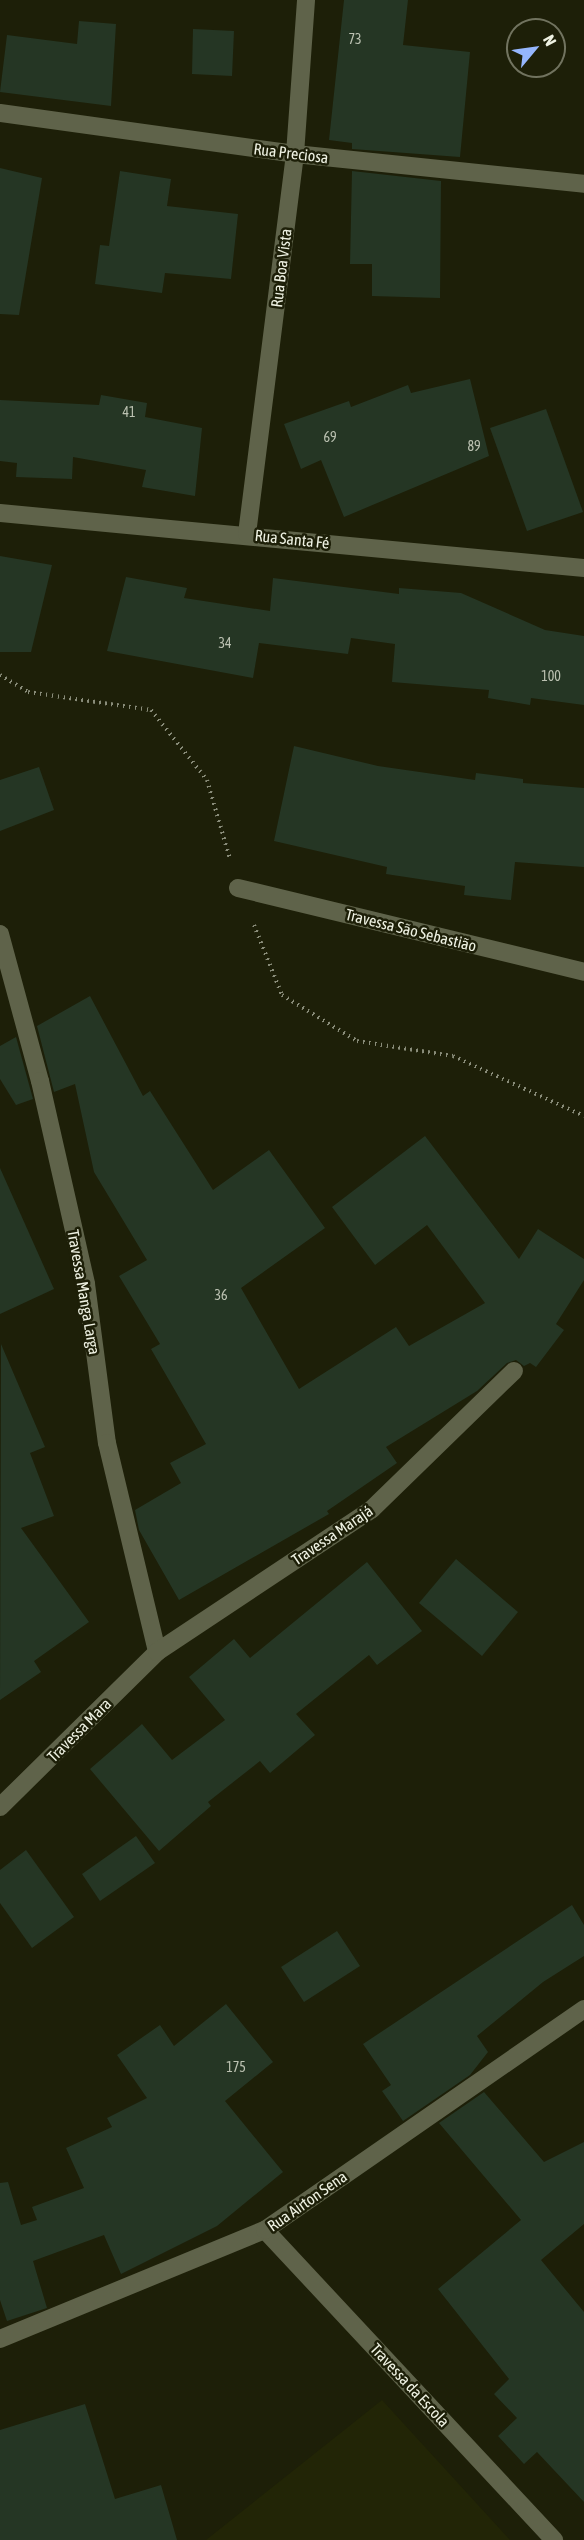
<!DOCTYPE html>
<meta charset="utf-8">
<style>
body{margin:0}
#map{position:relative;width:584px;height:2540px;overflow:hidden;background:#1d1f08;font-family:"Asap Condensed",sans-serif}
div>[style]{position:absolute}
.built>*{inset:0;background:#222506}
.building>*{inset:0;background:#253624}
.path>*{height:4px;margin-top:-2px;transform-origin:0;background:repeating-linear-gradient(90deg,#898c79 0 1.5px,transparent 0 6px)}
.minor>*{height:18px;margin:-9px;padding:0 9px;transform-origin:9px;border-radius:9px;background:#5f634a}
span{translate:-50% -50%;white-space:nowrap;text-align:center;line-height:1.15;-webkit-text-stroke:5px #1d1f08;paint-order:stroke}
.number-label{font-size:14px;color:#bcc2b2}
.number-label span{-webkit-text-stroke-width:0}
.street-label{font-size:16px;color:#eef1e2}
.north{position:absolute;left:506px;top:18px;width:60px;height:60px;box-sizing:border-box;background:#1d1f08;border:2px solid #71735f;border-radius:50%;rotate:61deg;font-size:16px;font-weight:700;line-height:24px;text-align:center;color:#eef1e2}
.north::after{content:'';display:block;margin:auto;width:21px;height:27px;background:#95b6fd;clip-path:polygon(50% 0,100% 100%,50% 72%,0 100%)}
</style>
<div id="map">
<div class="built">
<div style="clip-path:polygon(382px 2400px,510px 2540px,206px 2540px)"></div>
</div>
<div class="building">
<div style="clip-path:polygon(344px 0,408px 0,403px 45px,470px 52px,460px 157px,352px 149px,352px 143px,329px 140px)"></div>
<div style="clip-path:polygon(79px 21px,116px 24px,111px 106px,0 92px,7px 35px,77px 44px)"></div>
<div style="clip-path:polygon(193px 29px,234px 31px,232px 76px,192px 74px)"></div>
<div style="clip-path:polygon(0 168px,42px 178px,19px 315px,0 314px)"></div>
<div style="clip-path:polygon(120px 171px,171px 179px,167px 206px,238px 214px,231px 279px,165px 273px,162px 293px,95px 284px,100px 245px,109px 246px)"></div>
<div style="clip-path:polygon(352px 171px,441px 181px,440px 298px,372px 296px,372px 264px,350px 264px)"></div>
<div style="clip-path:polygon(470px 379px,489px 456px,344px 517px,321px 460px,301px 469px,284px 424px,349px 401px,351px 407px,408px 385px,411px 393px)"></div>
<div style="clip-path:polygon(101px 395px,147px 403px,145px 417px,202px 428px,195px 496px,142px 487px,146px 470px,73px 457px,72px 479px,16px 477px,17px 463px,0 461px,0 400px,99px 405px)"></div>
<div style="clip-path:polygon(546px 409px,583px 512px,527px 531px,490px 428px)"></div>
<div style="clip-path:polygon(0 556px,52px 565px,31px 652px,0 652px)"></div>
<div style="clip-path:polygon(126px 577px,187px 588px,184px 598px,270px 611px,273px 578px,399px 594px,399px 588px,461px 593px,545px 630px,584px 636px,584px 705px,531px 698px,530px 705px,488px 698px,489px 690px,392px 682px,395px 644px,351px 638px,348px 654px,259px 643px,253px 678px,107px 651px)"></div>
<div style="clip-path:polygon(294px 746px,378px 766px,475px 780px,476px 773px,523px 779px,523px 783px,584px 788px,584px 867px,515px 862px,511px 900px,464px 895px,465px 886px,386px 874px,387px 867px,274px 841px)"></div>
<div style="clip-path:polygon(39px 767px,54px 810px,0 831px,0 780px)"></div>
<div style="clip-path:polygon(90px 996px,143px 1096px,150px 1091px,213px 1190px,269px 1150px,325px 1228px,241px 1288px,299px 1389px,396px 1327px,409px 1346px,485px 1303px,427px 1225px,375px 1265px,332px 1207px,425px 1136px,519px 1259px,538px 1229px,584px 1259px,584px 1280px,556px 1324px,564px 1330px,536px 1367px,530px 1363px,524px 1366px,516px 1360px,507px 1363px,477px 1391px,386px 1447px,397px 1463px,327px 1511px,329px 1514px,179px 1600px,139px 1530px,135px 1510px,181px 1483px,170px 1463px,206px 1444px,151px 1349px,160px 1344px,119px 1276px,147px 1260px,94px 1172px,75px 1084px,54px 1092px,37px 1026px)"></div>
<div style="clip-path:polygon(16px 1037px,33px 1099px,16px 1105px,0 1079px,0 1046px)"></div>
<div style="clip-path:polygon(0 1168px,54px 1289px,0 1314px)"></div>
<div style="clip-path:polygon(1px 1344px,45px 1447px,30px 1453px,54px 1516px,21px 1528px,89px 1622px,34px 1661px,41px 1672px,0 1700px)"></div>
<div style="clip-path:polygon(456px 1559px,518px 1612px,482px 1656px,419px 1603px)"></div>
<div style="clip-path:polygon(367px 1562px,422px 1631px,377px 1665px,369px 1655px,296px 1714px,315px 1735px,270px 1773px,260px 1761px,208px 1802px,211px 1806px,159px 1851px,90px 1769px,142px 1724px,172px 1760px,225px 1720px,189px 1677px,234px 1639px,250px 1658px)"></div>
<div style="clip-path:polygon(136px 1836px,155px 1863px,100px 1901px,82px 1874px)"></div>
<div style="clip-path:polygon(26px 1850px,74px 1917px,32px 1948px,0 1903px,0 1870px)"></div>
<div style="clip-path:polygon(572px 1905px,584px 1925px,584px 1956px,543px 1982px,477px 2036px,488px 2052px,470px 2075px,403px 2121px,382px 2091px,391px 2085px,363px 2044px)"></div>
<div style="clip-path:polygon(337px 1931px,360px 1966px,304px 2002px,281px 1967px)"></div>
<div style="clip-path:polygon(226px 2004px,273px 2062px,225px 2101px,283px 2172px,217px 2226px,121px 2274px,104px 2235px,33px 2261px,47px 2308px,7px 2321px,0 2300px,0 2183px,8px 2182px,21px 2225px,37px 2220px,32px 2207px,84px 2188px,66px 2148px,112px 2127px,107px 2118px,147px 2098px,117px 2055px,160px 2025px,174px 2046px)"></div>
<div style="clip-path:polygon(484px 2092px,544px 2162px,584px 2142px,584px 2224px,541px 2260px,584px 2312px,584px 2502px,537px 2452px,524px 2464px,498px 2436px,517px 2418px,494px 2394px,509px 2379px,438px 2289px,521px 2220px,439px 2123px)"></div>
<div style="clip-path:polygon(85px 2404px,115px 2499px,161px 2485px,177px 2540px,0 2540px,0 2430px)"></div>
</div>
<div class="path">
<div style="left:0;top:675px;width:33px;rotate:31deg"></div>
<div style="left:28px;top:692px;width:124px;rotate:8.3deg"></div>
<div style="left:151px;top:710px;width:90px;rotate:51.3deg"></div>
<div style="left:207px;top:780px;width:82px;rotate:73.8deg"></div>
<div style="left:254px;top:925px;width:75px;rotate:68.2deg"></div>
<div style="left:282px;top:995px;width:88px;rotate:31.5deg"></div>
<div style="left:357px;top:1041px;width:97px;rotate:8.9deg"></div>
<div style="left:453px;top:1056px;width:144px;rotate:24.6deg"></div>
</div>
<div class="minor">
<div style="left:0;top:113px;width:298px;rotate:7.9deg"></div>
<div style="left:295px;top:154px;width:291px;rotate:5.9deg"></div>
<div style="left:0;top:513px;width:587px;rotate:5.38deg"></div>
<div style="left:247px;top:534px;width:383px;rotate:-82.8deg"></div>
<div style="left:295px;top:154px;width:154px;rotate:-85.9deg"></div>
<div style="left:238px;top:888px;width:356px;rotate:13.6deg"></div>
<div style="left:0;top:934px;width:152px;rotate:74.8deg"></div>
<div style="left:40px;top:1081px;width:208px;rotate:77.2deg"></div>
<div style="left:86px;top:1284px;width:160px;rotate:82.5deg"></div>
<div style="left:107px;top:1443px;width:215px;rotate:76.5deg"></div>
<div style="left:0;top:1807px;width:221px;rotate:-44.6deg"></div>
<div style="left:157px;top:1652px;width:258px;rotate:-33.6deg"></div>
<div style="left:372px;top:1509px;width:198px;rotate:-44.2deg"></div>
<div style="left:265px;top:2230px;width:424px;rotate:47deg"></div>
<div style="left:0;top:2339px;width:287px;rotate:-22.4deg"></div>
<div style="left:265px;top:2230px;width:388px;rotate:-34.7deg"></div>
</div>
<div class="number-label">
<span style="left:355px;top:39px">73</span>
<span style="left:129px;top:412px">41</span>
<span style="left:330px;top:437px">69</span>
<span style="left:474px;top:446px">89</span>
<span style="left:225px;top:643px">34</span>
<span style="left:551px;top:676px">100</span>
<span style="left:221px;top:1295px">36</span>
<span style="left:236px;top:2067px">175</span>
</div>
<div class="street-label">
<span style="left:291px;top:153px;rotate:7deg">Rua Preciosa</span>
<span style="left:281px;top:268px;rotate:-83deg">Rua Boa Vista</span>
<span style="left:292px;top:539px;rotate:6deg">Rua Santa Fé</span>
<span style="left:411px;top:930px;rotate:14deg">Travessa São Sebastião</span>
<span style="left:84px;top:1292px;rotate:80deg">Travessa Manga Larga</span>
<span style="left:332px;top:1535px;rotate:-34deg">Travessa Marajá</span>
<span style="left:79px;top:1730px;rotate:-45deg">Travessa Mara</span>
<span style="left:307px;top:2201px;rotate:-35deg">Rua Airton Sena</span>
<span style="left:410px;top:2385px;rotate:47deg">Travessa da Escola</span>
</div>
<div class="north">N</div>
</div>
